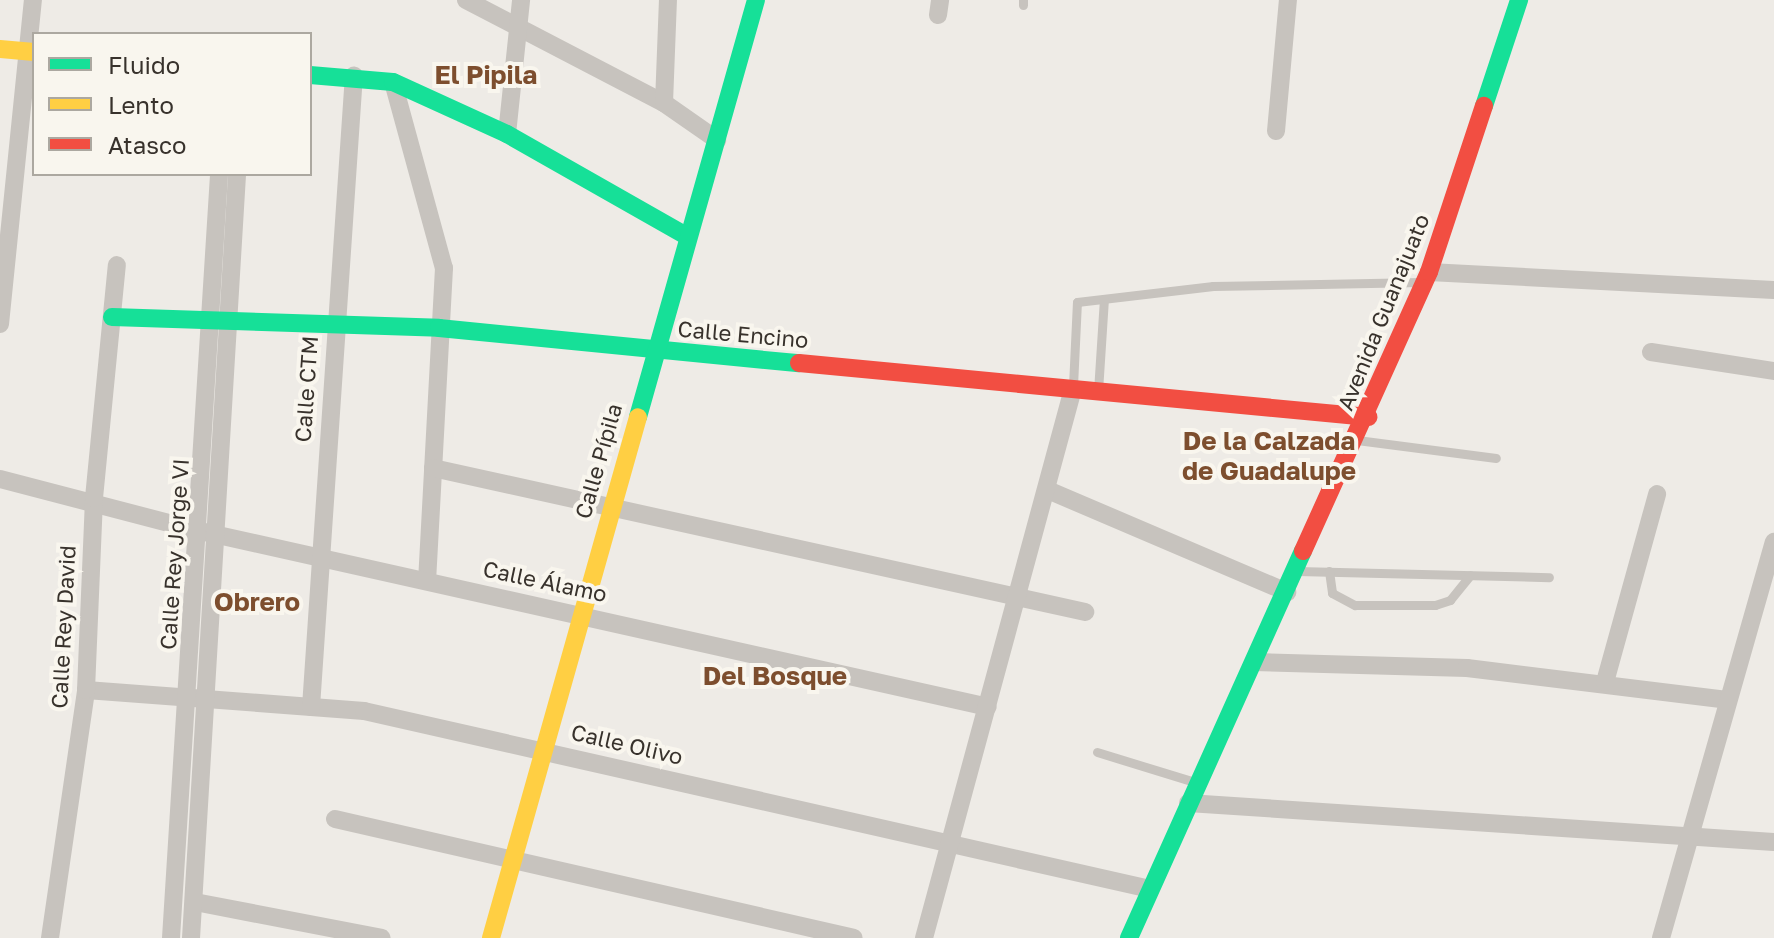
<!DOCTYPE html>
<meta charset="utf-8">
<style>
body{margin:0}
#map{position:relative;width:1774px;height:938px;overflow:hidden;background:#eeebe6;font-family:"Golos Text",sans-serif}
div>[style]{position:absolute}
.lane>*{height:9px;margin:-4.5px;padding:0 4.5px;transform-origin:4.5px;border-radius:4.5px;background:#c7c3be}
.street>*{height:18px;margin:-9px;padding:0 9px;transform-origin:9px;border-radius:9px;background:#c7c3be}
.fast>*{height:18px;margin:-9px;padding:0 9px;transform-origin:9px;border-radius:9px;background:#16e098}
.slow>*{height:18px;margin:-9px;padding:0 9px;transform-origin:9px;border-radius:9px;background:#ffcf43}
.jam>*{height:18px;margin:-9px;padding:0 9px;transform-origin:9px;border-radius:9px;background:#f24e42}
span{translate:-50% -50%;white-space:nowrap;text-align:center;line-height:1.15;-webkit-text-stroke:8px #f9f6ee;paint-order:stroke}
.street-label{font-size:22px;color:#38322c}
.quarter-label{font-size:26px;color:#7d4e2e;font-weight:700}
.legend{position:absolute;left:32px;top:32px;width:280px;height:144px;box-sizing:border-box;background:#f9f6ee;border:2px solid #aca8a0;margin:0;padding:10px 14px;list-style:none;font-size:24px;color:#38322c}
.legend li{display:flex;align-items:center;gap:16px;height:40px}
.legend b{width:40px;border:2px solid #aca8a0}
</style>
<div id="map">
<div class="lane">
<div style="left:1023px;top:5px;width:5px;rotate:-90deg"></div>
<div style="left:1073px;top:386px;width:84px;rotate:-87.3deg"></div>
<div style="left:1077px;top:302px;width:137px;rotate:-6.7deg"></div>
<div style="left:1213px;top:286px;width:208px;rotate:-1.1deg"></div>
<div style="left:1098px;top:391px;width:92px;rotate:-86.3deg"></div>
<div style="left:1357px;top:440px;width:140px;rotate:7.4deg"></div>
<div style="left:1297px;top:571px;width:252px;rotate:1.4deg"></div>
<div style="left:1329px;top:571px;width:22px;rotate:82deg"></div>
<div style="left:1332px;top:593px;width:26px;rotate:28deg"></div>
<div style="left:1355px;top:605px;width:80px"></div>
<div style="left:1435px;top:605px;width:16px;rotate:-18deg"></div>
<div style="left:1450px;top:600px;width:32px;rotate:-51deg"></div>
<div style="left:1097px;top:752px;width:106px;rotate:17.1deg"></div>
</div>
<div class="street">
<div style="left:466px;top:0;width:223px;rotate:27.5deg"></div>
<div style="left:664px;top:103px;width:65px;rotate:34.9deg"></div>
<div style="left:938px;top:15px;width:15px;rotate:-82deg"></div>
<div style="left:393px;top:82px;width:193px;rotate:74.7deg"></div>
<div style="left:444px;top:268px;width:312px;rotate:93.1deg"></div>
<div style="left:664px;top:103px;width:103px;rotate:-87.8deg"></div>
<div style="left:1276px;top:131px;width:132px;rotate:-84.8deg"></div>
<div style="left:507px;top:134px;width:135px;rotate:-84deg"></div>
<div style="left:1429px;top:272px;width:345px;rotate:3deg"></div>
<div style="left:0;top:324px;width:326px;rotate:-84.2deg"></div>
<div style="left:1651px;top:352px;width:124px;rotate:8.8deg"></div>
<div style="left:433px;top:468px;width:668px;rotate:12.45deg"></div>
<div style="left:0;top:479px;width:207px;rotate:14.6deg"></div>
<div style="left:200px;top:531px;width:807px;rotate:12.59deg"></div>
<div style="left:1050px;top:491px;width:258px;rotate:23.1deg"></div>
<div style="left:1254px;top:662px;width:213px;rotate:1.6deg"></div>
<div style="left:1467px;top:668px;width:262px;rotate:7deg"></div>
<div style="left:1605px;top:682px;width:195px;rotate:-74.5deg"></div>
<div style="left:86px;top:690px;width:279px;rotate:4.3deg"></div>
<div style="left:364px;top:711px;width:806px;rotate:12.76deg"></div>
<div style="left:311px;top:707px;width:633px;rotate:-86.11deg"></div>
<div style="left:1188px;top:803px;width:587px;rotate:3.81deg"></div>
<div style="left:335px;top:819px;width:532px;rotate:12.91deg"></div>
<div style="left:195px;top:902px;width:190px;rotate:10.9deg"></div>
<div style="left:50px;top:938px;width:251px;rotate:-81.7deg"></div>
<div style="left:86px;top:690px;width:192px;rotate:-87.6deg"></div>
<div style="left:94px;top:498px;width:234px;rotate:-84.4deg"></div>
<div style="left:171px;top:938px;width:766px;rotate:-86.4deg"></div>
<div style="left:191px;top:938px;width:765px;rotate:-86.55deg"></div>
<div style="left:924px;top:938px;width:569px;rotate:-74.82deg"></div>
<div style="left:1661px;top:938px;width:412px;rotate:-74.1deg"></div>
</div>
<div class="fast">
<div style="left:310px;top:75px;width:83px;rotate:4.8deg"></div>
<div style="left:393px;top:82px;width:125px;rotate:24.5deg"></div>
<div style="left:507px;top:134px;width:208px;rotate:29.6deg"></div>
<div style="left:1484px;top:106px;width:112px;rotate:-71.7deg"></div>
<div style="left:112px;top:317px;width:327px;rotate:1.9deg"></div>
<div style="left:439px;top:328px;width:362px;rotate:5.6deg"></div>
<div style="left:638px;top:417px;width:433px;rotate:-74.2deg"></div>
<div style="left:1129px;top:938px;width:424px;rotate:-65.8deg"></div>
</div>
<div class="slow">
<div style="left:0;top:49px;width:34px;rotate:5deg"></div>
<div style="left:491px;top:938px;width:541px;rotate:-74.24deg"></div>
</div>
<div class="jam">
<div style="left:799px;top:363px;width:572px;rotate:5.42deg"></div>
<div style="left:1303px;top:551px;width:306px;rotate:-65.7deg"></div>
<div style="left:1429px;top:272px;width:175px;rotate:-71.7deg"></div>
</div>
<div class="street-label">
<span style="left:1383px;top:312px;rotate:-68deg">Avenida Guanajuato</span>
<span style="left:743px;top:334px;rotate:5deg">Calle Encino</span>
<span style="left:306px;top:389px;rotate:-86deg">Calle CTM</span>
<span style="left:598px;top:461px;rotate:-74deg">Calle Pípila</span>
<span style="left:174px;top:554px;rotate:-86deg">Calle Rey Jorge VI</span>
<span style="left:545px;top:581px;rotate:12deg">Calle Álamo</span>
<span style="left:63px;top:627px;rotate:-87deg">Calle Rey David</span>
<span style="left:627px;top:744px;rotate:13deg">Calle Olivo</span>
</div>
<div class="quarter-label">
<span style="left:486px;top:75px">El Pipila</span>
<span style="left:1269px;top:456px">De la Calzada<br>de Guadalupe</span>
<span style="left:257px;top:602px">Obrero</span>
<span style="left:775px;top:676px">Del Bosque</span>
</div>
<ul class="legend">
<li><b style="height:10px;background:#16e098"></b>Fluido</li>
<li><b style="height:10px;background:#ffcf43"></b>Lento</li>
<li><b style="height:10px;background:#f24e42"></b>Atasco</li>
</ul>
</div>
